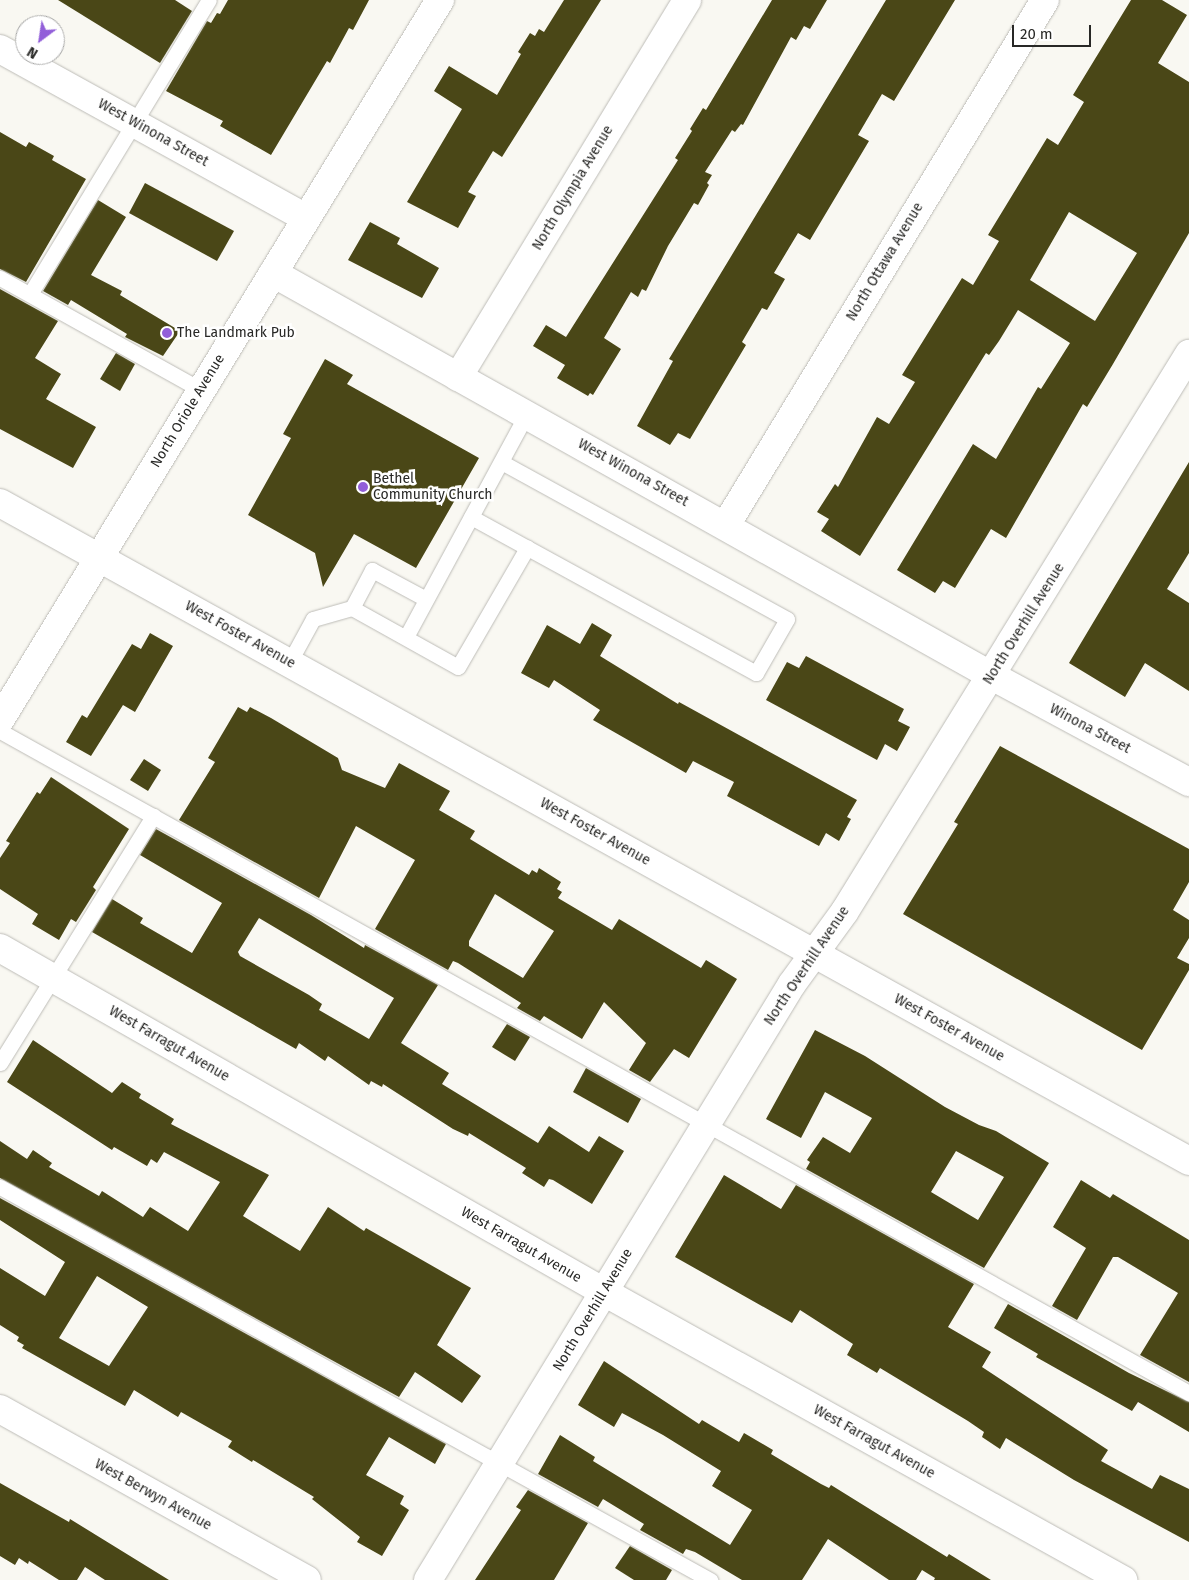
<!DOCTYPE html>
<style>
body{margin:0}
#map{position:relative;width:1189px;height:1580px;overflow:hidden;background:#f9f8f2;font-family:"Fira Sans",sans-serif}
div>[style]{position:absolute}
.building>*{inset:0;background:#4a4717}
.roads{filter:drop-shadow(0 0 1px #bdbcb7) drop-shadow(0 0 1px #bdbcb7)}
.service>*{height:15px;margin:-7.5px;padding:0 7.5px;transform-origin:7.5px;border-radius:7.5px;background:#fff}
.minor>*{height:28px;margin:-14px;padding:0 14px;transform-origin:14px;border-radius:14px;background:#fff}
.tertiary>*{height:28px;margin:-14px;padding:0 14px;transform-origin:14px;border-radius:14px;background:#fff}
.dots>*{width:14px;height:14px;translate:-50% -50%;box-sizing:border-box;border:2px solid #fff;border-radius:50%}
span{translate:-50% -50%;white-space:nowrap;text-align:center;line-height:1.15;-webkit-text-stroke:5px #fff;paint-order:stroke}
.street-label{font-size:14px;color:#282826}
.poi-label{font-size:14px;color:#282826}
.left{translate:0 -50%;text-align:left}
.north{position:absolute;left:15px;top:15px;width:50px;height:50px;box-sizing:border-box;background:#fff;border:1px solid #a9a9a8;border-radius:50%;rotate:211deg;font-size:14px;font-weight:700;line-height:20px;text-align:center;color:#282826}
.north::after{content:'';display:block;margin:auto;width:18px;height:22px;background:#925fd9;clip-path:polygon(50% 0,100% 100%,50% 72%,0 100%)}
.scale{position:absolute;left:1012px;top:25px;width:79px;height:22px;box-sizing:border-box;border:2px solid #282826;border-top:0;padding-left:6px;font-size:15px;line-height:18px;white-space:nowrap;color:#282826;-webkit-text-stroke:4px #fff;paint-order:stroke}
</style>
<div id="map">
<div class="building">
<div style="clip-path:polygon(58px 0,175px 0,192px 11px,160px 63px)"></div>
<div style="clip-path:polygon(228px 0,369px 0,353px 30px,349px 28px,330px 63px,327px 61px,271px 155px,220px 126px,223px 121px,166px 91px,207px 21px,211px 23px,217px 13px,220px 14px)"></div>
<div style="clip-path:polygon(564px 0,601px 0,502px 157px,493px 151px,468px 192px,476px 196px,458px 228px,407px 202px,462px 109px,434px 91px,449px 66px,497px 95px,521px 54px,518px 52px,530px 33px,535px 36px,539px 29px,544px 32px)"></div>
<div style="clip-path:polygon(772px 0,827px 0,810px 29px,804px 26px,796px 40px,791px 37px,743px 125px,741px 124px,735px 132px,732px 130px,705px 172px,712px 175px,707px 183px,709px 185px,698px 205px,694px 203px,668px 246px,646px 291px,642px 289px,638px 297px,631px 292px,604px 338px,621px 349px,593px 395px,590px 393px,588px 396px,557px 378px,565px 365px,533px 346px,546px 325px,566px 337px,678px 160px,675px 158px,692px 131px,690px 129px,703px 108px,706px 110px)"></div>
<div style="clip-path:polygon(886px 0,955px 0,894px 101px,882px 94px,858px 135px,869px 141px,810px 240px,798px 233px,774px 273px,785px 279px,767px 310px,762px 308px,742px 342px,746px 345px,690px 439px,678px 433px,670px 445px,637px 426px,673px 361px,669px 359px)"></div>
<div style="clip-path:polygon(evenodd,1131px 0,1162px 0,1187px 15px,1158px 63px,1189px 82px,1189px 233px,1113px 364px,1087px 407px,1083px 404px,1006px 538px,991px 529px,955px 588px,943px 581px,935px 593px,897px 570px,973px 444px,996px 459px,1038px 387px,1041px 389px,1070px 343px,1018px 310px,999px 341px,989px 355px,986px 353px,860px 556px,821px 531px,829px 519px,817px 512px,835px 484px,838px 487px,877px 417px,889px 424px,915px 382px,902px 375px,962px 278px,973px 285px,999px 241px,988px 235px,1047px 138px,1058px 145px,1084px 102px,1073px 95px,1131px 0,1069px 212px,1137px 253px,1095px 321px,1030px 280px,1069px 212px)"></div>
<div style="clip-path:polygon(0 132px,26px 147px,29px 142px,54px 156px,52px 160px,86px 179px,26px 282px,0 269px)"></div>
<div style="clip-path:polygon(145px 183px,234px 231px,217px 261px,129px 213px)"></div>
<div style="clip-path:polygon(98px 200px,126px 217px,91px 275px,122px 291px,120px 295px,180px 331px,163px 356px,125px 337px,127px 334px,71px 300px,68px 305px,43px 291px)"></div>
<div style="clip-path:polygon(370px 222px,400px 238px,397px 244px,439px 268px,422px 298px,348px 260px)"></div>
<div style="clip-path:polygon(0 289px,58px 321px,35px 358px,61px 374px,46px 399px,96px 427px,73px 468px,0 429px)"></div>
<div style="clip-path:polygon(116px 353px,135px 364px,120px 391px,100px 379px)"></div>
<div style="clip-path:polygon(325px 359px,353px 375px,347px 384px,479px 458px,416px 568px,354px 534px,323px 587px,315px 553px,248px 515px,291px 438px,283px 434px)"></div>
<div style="clip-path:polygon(1189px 462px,1189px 553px,1167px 589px,1189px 603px,1189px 691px,1145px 663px,1125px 697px,1069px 663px)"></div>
<div style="clip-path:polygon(592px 623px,612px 635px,600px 656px,678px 704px,679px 702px,857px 800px,847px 817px,851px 819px,839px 841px,826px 833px,819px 846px,727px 796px,734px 782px,693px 761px,686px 773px,593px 720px,600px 710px,554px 680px,549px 688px,521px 673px,547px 625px,580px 644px)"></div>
<div style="clip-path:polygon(150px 633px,173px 646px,135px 712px,123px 705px,91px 756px,66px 742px,82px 715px,87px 718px,132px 644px,141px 649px)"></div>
<div style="clip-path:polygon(806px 656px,904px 709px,898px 721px,910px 727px,897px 751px,885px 744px,877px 760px,766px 700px,787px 662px,799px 668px)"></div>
<div style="clip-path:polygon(evenodd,238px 707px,247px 712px,250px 707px,271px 718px,338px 758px,342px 770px,385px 788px,399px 763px,450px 791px,439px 810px,475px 831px,470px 839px,529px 875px,532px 870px,537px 873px,539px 868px,561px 882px,557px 889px,562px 892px,558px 898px,612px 930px,619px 919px,701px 968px,706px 960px,737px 979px,689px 1058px,674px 1049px,650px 1082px,629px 1070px,646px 1043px,604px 1002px,582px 1039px,544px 1016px,540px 1021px,517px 1008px,521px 1003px,458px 963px,453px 961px,448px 970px,375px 929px,415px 860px,356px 826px,319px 898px,179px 820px,215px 762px,208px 758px,238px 707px,495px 894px,554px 931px,523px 978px,469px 946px,469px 941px,495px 894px)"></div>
<div style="clip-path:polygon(1000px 746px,1189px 849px,1189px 882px,1173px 910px,1189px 920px,1189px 938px,1177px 958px,1189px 964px,1189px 970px,1142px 1050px,903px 914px,958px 824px,954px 822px)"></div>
<div style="clip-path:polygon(144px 759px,161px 770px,148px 791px,130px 780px)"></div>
<div style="clip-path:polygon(51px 777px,129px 829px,93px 887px,96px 890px,76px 922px,71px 919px,59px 940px,32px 924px,38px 914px,0 889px,0 858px,10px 843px,6px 841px,37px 792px,40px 794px)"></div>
<div style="clip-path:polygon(evenodd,156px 829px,311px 915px,364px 948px,365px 945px,438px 985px,401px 1043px,449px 1073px,442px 1084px,538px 1143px,549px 1126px,589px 1152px,599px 1136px,624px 1151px,592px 1204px,553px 1180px,549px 1179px,544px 1187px,522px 1173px,526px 1168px,469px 1133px,468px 1136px,453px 1129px,383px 1084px,382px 1087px,371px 1081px,369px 1085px,328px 1056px,325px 1061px,299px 1043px,296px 1049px,92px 932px,112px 899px,143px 918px,140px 923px,192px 953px,222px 903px,140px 855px,156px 829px,259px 918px,394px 998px,369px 1039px,319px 1010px,322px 1004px,309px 995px,240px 956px,238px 952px,259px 918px)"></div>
<div style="clip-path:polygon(507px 1024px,530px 1037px,515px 1061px,492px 1047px)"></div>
<div style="clip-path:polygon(evenodd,815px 1030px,865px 1056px,945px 1107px,979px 1125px,996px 1131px,1049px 1163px,984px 1268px,806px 1169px,810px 1162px,807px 1160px,823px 1137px,850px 1153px,872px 1118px,825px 1092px,801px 1138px,766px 1119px,815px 1030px,956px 1151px,1004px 1177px,978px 1220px,931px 1192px,956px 1151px)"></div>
<div style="clip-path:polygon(33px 1040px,112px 1093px,122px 1082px,141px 1094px,139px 1098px,174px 1119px,171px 1124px,269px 1175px,243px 1216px,300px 1251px,328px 1207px,364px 1231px,366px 1228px,471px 1288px,437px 1345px,481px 1376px,462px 1403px,415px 1372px,399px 1397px,0 1178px,0 1141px,27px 1159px,33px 1150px,52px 1163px,49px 1167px,99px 1196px,102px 1191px,143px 1217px,150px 1207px,188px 1231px,220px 1182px,164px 1152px,157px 1163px,151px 1159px,147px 1166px,114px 1147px,112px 1150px,7px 1082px)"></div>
<div style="clip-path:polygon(586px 1068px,641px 1099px,628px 1123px,573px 1092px)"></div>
<div style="clip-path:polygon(724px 1175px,781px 1209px,796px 1185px,974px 1284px,948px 1327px,991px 1352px,982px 1367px,1108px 1450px,1101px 1461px,1152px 1489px,1160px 1475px,1189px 1489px,1189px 1542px,1074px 1480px,1006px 1438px,1000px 1449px,982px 1437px,984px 1432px,968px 1421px,880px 1368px,877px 1373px,847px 1355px,853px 1344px,800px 1310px,792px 1323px,675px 1257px)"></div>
<div style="clip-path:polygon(1081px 1180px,1110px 1198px,1113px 1194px,1189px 1240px,1189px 1382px,1140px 1355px,1178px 1293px,1118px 1257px,1113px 1257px,1077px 1320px,1052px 1306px,1086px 1248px,1053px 1227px)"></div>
<div style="clip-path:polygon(evenodd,0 1198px,446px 1444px,435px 1464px,389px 1437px,366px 1475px,404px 1496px,400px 1504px,409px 1510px,382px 1556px,357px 1542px,360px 1537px,312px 1499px,314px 1497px,253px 1460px,252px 1462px,228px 1447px,232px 1441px,181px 1412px,178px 1417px,134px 1390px,125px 1406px,22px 1348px,24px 1345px,17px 1341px,19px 1337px,0 1325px,0 1268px,45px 1296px,65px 1262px,0 1220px,0 1198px,97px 1276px,148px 1307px,109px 1366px,59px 1338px,97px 1276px)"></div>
<div style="clip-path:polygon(1008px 1304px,1129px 1373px,1189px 1402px,1189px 1432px,1138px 1402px,1132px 1411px,1036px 1357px,1038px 1354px,994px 1328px)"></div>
<div style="clip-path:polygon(604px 1361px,699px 1424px,702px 1420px,739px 1442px,744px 1433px,773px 1450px,771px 1454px,821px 1484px,829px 1488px,831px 1485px,947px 1557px,949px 1554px,991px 1580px,934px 1580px,935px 1578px,922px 1570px,916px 1580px,889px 1580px,828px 1539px,802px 1580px,742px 1580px,695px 1552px,686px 1549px,683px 1554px,640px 1530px,644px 1524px,603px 1499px,598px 1507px,538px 1474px,560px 1435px,595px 1457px,593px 1461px,730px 1545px,752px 1510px,712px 1486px,721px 1471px,663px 1435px,622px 1413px,614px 1427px,578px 1405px)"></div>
<div style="clip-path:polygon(0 1483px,69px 1522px,70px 1519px,169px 1580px,105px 1580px,85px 1567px,77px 1580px,59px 1580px,29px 1561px,28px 1564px,19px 1558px,15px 1565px,0 1556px)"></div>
<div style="clip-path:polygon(528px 1490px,588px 1523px,554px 1580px,475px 1580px,521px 1510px,516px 1507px)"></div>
<div style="clip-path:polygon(630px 1546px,672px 1570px,666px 1580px,634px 1580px,615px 1568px)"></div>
</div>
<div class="roads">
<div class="service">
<div style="left:0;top:278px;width:230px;rotate:29.1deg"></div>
<div style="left:30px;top:294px;width:344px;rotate:-58.7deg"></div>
<div style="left:471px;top:517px;width:325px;rotate:28.7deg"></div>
<div style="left:756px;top:673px;width:62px;rotate:-60.1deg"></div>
<div style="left:787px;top:619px;width:326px;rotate:-151.2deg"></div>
<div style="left:352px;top:608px;width:43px;rotate:-62.2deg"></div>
<div style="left:372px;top:570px;width:61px;rotate:28.2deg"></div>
<div style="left:406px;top:637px;width:252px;rotate:-61.6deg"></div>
<div style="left:289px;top:663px;width:50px;rotate:-61.4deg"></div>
<div style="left:313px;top:619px;width:41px;rotate:-15.8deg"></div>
<div style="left:352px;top:608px;width:121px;rotate:29.1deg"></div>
<div style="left:458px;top:667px;width:138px;rotate:-59.9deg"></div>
<div style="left:0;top:731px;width:1361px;rotate:29.11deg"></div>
<div style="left:0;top:1063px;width:291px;rotate:-58.2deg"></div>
<div style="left:0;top:1187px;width:812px;rotate:28.97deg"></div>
</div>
<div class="minor">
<div style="left:0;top:49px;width:350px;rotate:28.9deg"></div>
<div style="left:273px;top:273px;width:824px;rotate:29.27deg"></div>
<div style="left:992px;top:676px;width:224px;rotate:28.3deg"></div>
<div style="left:458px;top:377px;width:441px;rotate:-58.7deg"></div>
<div style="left:726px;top:525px;width:614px;rotate:-58.72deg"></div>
<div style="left:0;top:720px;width:844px;rotate:-58.57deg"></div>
<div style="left:0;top:948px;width:695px;rotate:29.66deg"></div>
<div style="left:604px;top:1292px;width:594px;rotate:29.03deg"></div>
<div style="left:0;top:1409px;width:351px;rotate:29.1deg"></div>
<div style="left:428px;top:1580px;width:698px;rotate:-58.59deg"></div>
<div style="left:792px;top:984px;width:90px;rotate:-54deg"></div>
<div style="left:845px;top:911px;width:655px;rotate:-58.3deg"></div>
</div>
<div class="tertiary">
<div style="left:0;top:503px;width:1359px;rotate:28.96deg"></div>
</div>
</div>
<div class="dots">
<div style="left:167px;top:333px;background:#925fd9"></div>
<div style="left:363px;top:487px;background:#925fd9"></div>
</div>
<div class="street-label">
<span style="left:153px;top:133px;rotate:29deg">West Winona Street</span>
<span style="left:573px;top:188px;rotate:-59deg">North Olympia Avenue</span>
<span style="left:885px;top:262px;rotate:-59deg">North Ottawa Avenue</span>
<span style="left:188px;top:411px;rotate:-59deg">North Oriole Avenue</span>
<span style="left:633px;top:473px;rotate:29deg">West Winona Street</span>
<span style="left:1024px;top:624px;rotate:-58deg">North Overhill Avenue</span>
<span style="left:240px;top:635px;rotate:29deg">West Foster Avenue</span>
<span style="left:1090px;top:729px;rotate:28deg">Winona Street</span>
<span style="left:595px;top:832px;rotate:29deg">West Foster Avenue</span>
<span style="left:807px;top:966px;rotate:-56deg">North Overhill Avenue</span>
<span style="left:949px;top:1028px;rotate:29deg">West Foster Avenue</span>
<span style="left:169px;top:1044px;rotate:30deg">West Farragut Avenue</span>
<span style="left:521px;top:1245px;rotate:30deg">West Farragut Avenue</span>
<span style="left:593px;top:1310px;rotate:-59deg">North Overhill Avenue</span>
<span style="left:874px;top:1442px;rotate:29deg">West Farragut Avenue</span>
<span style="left:153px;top:1495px;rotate:29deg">West Berwyn Avenue</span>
</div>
<div class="poi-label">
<span class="left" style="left:177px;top:333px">The Landmark Pub</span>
<span class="left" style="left:373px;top:487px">Bethel<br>Community Church</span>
</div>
<div class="north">N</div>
<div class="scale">20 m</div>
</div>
